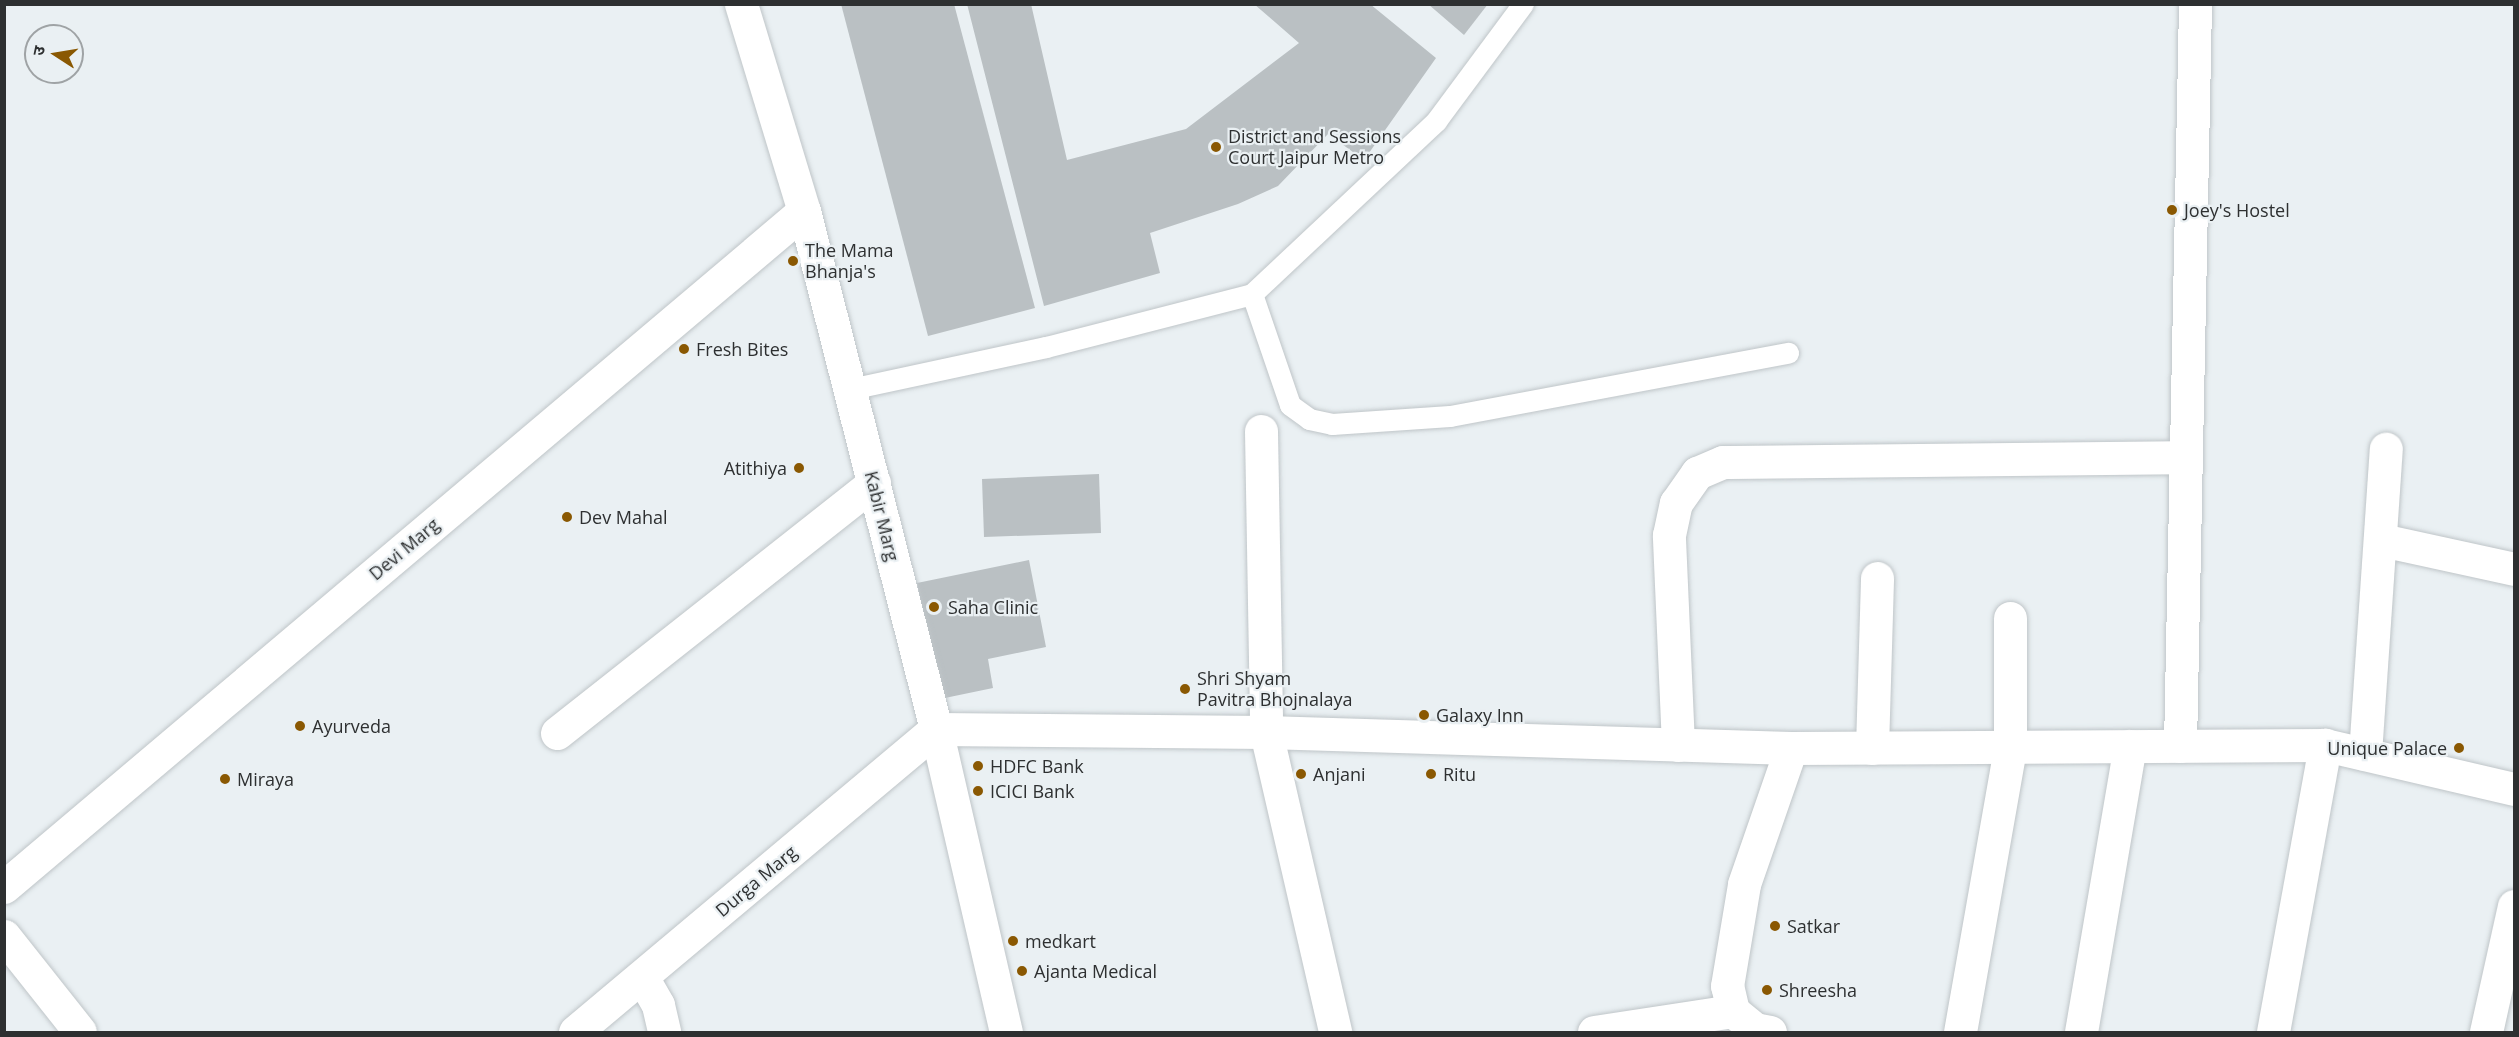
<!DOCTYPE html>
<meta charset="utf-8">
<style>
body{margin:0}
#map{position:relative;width:2519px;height:1037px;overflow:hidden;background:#eaf0f3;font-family:"Open Sans","Noto Sans Devanagari",sans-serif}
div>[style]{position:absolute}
.building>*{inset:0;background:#bac0c3}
.roads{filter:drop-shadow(0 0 2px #bfc5c8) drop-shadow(0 0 2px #bfc5c8)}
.lane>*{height:21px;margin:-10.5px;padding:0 10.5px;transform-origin:10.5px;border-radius:10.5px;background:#fff}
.street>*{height:33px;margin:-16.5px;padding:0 16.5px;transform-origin:16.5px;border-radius:16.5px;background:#fff}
.secondary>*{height:33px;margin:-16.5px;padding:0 16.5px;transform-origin:16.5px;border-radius:16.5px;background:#fff}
.dots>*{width:16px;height:16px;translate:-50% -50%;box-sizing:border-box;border:3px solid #eaf0f3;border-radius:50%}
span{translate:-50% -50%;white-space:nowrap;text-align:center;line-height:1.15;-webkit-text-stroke:4.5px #eaf0f3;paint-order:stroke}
.poi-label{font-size:18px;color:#2e3031}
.left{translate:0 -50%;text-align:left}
.right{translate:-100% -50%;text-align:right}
.street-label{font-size:18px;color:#2e3031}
.frame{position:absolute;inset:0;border:6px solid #2e3031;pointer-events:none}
.north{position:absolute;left:24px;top:24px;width:60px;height:60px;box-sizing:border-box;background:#eaf0f3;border:2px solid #9fa3a5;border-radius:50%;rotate:282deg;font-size:16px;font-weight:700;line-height:24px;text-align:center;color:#2e3031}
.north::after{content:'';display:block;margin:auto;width:21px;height:27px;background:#8a5802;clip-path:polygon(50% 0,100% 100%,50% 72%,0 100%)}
</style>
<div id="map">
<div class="building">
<div style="clip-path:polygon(841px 4px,954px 4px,1035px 308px,928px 336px)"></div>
<div style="clip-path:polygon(967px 4px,1031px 4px,1067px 160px,1186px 129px,1299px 43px,1254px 4px,1370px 4px,1436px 58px,1364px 160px,1328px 134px,1278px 186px,1238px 204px,1150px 233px,1160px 273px,1044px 306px)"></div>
<div style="clip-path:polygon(1428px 4px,1488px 4px,1464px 35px)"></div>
<div style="clip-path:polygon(1099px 474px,1101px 533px,984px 537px,982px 479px)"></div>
<div style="clip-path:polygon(1029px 560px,1046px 647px,988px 659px,993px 688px,940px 699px,917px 583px)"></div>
</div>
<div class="roads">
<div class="lane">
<div style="left:1252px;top:294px;width:117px;rotate:71.1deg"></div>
<div style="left:1290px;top:405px;width:24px;rotate:36deg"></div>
<div style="left:1309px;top:419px;width:24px;rotate:12deg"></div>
<div style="left:1332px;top:424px;width:118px;rotate:-3.9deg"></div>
<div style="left:1450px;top:416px;width:344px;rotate:-10.6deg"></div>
<div style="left:850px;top:389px;width:200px;rotate:-12.1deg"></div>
<div style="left:1046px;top:347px;width:213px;rotate:-14.4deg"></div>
<div style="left:1252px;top:294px;width:253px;rotate:-43.2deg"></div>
<div style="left:1436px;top:121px;width:146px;rotate:-53.4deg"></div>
</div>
<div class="street">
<div style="left:1261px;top:431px;width:301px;rotate:89deg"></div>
<div style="left:1266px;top:732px;width:308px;rotate:77deg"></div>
<div style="left:2381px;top:540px;width:136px;rotate:12.3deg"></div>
<div style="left:557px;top:733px;width:404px;rotate:-38.3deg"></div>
<div style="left:1678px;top:745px;width:210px;rotate:-92.5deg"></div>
<div style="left:1669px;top:535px;width:33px;rotate:-78deg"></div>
<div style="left:1676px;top:503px;width:37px;rotate:-55deg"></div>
<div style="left:1697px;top:473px;width:28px;rotate:-23deg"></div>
<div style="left:1723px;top:462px;width:461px;rotate:-0.6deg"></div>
<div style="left:2180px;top:746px;width:742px;rotate:-88.84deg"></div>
<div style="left:1872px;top:748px;width:170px;rotate:-88.3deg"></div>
<div style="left:2365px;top:754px;width:306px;rotate:-86.1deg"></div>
<div style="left:4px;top:887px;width:1047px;rotate:-40.2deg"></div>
<div style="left:4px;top:936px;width:122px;rotate:51.6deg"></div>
<div style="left:642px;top:977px;width:32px;rotate:60deg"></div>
<div style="left:658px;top:1005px;width:28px;rotate:77deg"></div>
<div style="left:575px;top:1032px;width:471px;rotate:-40deg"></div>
<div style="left:936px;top:729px;width:330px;rotate:0.5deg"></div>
<div style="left:1266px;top:732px;width:525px;rotate:1.75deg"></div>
<div style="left:1791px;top:748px;width:534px;rotate:-0.32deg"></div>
<div style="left:2325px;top:745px;width:194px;rotate:13.1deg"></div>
<div style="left:1594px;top:1032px;width:141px;rotate:-8.6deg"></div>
<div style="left:1770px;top:1032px;width:15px;rotate:-169deg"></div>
<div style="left:1755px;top:1029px;width:28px;rotate:-141deg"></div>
<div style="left:1733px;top:1011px;width:26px;rotate:-103deg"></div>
<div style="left:1727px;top:986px;width:103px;rotate:-80.5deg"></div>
<div style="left:1744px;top:884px;width:144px;rotate:-70.9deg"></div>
<div style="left:1960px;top:1032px;width:289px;rotate:-80deg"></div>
<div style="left:2010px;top:747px;width:129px;rotate:-90deg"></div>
<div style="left:2081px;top:1032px;width:290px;rotate:-80.3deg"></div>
<div style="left:2273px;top:1032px;width:292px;rotate:-79.7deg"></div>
<div style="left:2486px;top:1032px;width:129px;rotate:-77.5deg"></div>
</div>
<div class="secondary">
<div style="left:741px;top:4px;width:216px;rotate:73.1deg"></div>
<div style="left:804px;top:211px;width:535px;rotate:75.7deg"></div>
<div style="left:936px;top:729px;width:311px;rotate:77deg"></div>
</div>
</div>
<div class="dots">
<div style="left:1216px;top:147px;background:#8a5802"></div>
<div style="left:2172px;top:210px;background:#8a5802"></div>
<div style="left:793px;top:261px;background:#8a5802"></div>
<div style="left:684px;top:349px;background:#8a5802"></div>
<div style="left:799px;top:468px;background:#8a5802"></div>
<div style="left:567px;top:517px;background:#8a5802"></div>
<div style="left:934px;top:607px;background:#8a5802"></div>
<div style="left:1185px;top:689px;background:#8a5802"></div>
<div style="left:1424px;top:715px;background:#8a5802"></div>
<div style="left:300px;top:726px;background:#8a5802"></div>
<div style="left:2459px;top:748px;background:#8a5802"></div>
<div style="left:978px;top:766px;background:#8a5802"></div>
<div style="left:1301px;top:774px;background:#8a5802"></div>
<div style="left:1431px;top:774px;background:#8a5802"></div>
<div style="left:225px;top:779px;background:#8a5802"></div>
<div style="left:978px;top:791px;background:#8a5802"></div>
<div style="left:1775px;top:926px;background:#8a5802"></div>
<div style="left:1013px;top:941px;background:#8a5802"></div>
<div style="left:1022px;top:971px;background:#8a5802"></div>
<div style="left:1767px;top:990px;background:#8a5802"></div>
</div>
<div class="poi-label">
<span class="left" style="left:1228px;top:147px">District and Sessions<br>Court Jaipur Metro</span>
<span class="left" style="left:2184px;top:210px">Joey's Hostel</span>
<span class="left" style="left:805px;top:261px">The Mama<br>Bhanja's</span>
<span class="left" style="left:696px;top:349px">Fresh Bites</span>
<span class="right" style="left:787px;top:468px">Atithiya</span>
<span class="left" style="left:579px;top:517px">Dev Mahal</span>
<span class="left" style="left:948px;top:607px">Saha Clinic</span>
<span class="left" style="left:1197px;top:689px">Shri Shyam<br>Pavitra Bhojnalaya</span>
<span class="left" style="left:1436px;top:715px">Galaxy Inn</span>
<span class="left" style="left:312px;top:726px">Ayurveda</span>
<span class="right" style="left:2447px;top:748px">Unique Palace</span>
<span class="left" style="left:990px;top:766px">HDFC Bank</span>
<span class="left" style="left:1313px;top:774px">Anjani</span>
<span class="left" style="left:1443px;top:774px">Ritu</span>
<span class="left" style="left:237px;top:779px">Miraya</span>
<span class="left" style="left:990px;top:791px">ICICI Bank</span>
<span class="left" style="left:1787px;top:926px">Satkar</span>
<span class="left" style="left:1025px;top:941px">medkart</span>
<span class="left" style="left:1034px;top:971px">Ajanta Medical</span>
<span class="left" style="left:1779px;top:990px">Shreesha</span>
</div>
<div class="street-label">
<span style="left:882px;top:516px;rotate:76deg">Kabir Marg</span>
<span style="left:404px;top:549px;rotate:-40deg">Devi Marg</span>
<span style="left:756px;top:881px;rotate:-40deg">Durga Marg</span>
</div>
<div class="frame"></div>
<div class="north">उ</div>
</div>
